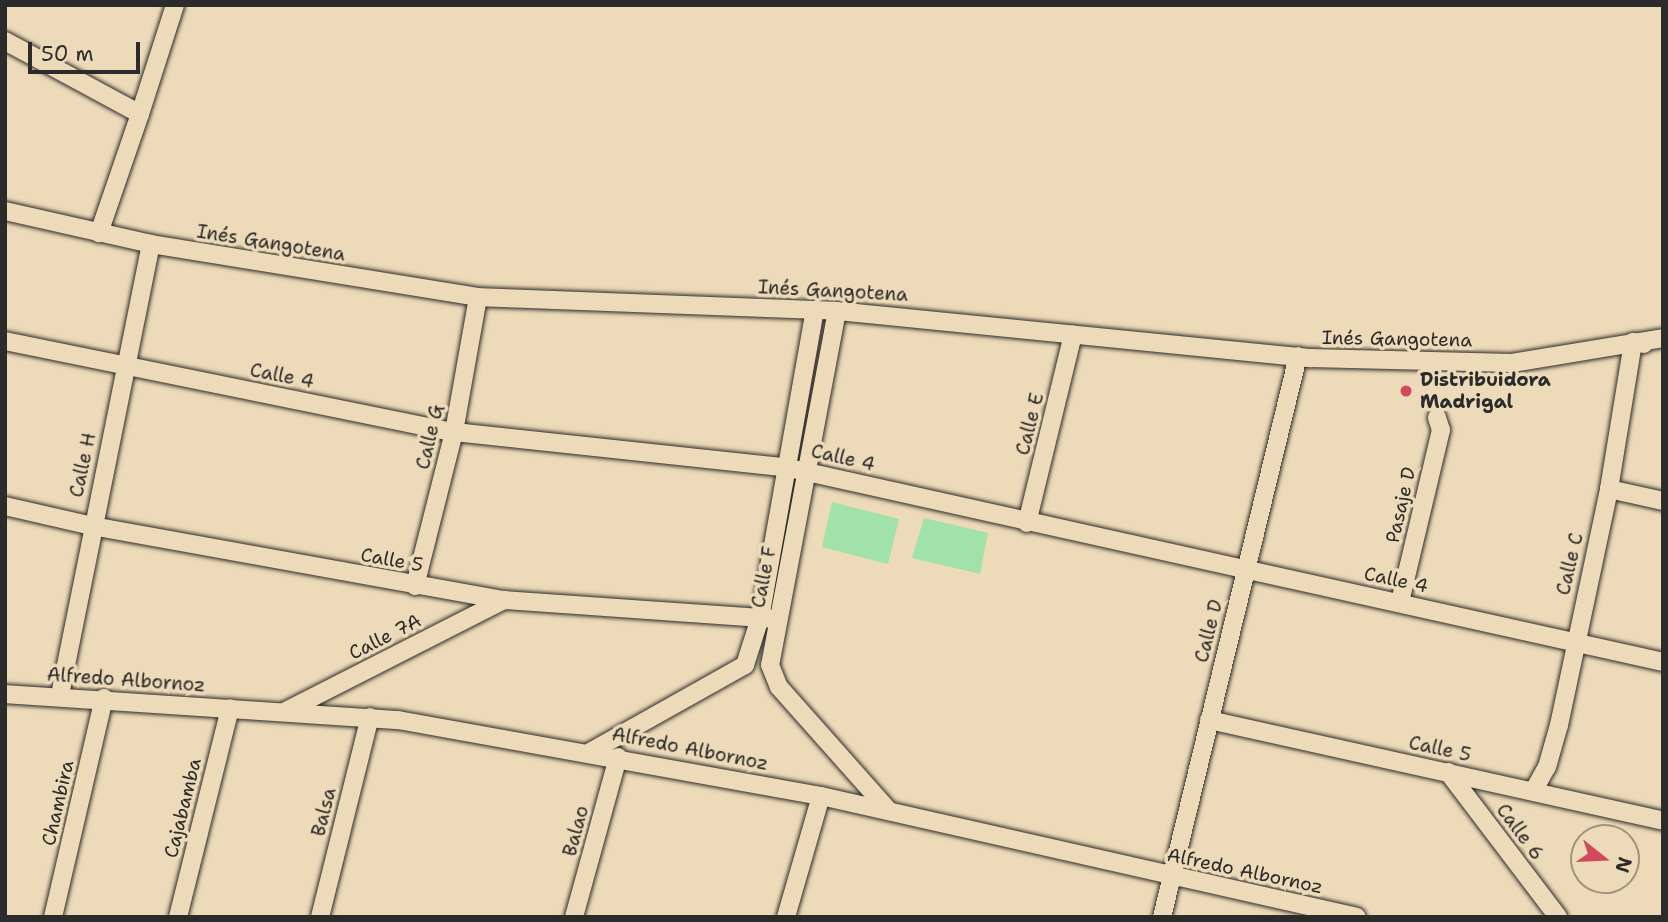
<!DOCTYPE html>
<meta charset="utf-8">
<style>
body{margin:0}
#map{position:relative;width:1668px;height:922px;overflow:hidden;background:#eddab8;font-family:"Shantell Sans",sans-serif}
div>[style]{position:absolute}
.green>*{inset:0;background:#a1e1aa}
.roads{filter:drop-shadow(0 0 2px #2b2b2b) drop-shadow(0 0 2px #2b2b2b)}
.minor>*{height:18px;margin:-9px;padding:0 9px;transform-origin:9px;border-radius:9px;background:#eddab8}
.dots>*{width:19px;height:19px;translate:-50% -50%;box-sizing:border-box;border:4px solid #eddab8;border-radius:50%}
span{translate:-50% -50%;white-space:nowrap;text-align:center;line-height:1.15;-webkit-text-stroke:7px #eddab8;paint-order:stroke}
.street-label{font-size:19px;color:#2b2b2b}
.poi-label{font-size:19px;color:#2b2b2b;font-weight:700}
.left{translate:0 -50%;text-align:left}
.frame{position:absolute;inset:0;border:7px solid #2b2b2b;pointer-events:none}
.north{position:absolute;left:1570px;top:824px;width:70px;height:70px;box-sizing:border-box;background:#eddab8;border:2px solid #9f9480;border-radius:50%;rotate:108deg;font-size:19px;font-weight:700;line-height:28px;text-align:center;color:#2b2b2b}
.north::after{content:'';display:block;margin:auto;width:24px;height:32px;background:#d1495b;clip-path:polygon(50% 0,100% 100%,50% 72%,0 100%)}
.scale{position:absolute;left:28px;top:42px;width:112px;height:32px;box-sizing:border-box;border:4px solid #2b2b2b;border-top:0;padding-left:9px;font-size:21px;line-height:24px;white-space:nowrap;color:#2b2b2b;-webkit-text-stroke:5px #eddab8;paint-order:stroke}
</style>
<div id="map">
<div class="green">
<div style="clip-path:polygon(832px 502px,899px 519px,888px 564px,822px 547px)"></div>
<div style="clip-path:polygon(924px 518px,988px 533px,980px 574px,912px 558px)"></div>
</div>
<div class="roads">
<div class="minor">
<div style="left:5px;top:41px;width:153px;rotate:28.4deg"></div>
<div style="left:140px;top:114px;width:126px;rotate:109deg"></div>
<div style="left:140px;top:114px;width:114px;rotate:-72.2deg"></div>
<div style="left:5px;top:211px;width:150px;rotate:12.7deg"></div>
<div style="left:151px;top:244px;width:331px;rotate:9.2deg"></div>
<div style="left:478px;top:297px;width:359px;rotate:2.2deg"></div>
<div style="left:837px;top:311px;width:475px;rotate:5.7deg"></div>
<div style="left:1310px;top:358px;width:202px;rotate:1.4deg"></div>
<div style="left:1512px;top:363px;width:153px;rotate:-9.4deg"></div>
<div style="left:837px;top:311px;width:360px;rotate:100.7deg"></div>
<div style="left:770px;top:665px;width:24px;rotate:68deg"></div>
<div style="left:779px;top:687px;width:166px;rotate:48.4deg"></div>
<div style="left:5px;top:341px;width:458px;rotate:11.5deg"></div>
<div style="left:454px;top:432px;width:337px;rotate:6.1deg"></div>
<div style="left:789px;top:468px;width:895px;rotate:12.51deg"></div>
<div style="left:1609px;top:489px;width:55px;rotate:12.5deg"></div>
<div style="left:5px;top:506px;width:89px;rotate:12.9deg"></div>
<div style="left:92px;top:526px;width:419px;rotate:10.2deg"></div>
<div style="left:504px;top:600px;width:274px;rotate:4deg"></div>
<div style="left:1027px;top:523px;width:194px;rotate:-76.3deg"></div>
<div style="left:415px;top:586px;width:159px;rotate:-75.8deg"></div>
<div style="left:454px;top:432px;width:137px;rotate:-79.9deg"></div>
<div style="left:1400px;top:602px;width:177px;rotate:-76.6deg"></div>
<div style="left:1441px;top:430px;width:13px;rotate:-108deg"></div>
<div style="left:5px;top:694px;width:394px;rotate:3.8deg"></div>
<div style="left:398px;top:720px;width:430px;rotate:10.2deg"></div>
<div style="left:821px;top:796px;width:549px;rotate:12.72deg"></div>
<div style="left:60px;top:695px;width:460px;rotate:-78.6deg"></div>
<div style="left:286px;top:711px;width:245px;rotate:-27deg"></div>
<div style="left:1209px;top:720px;width:465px;rotate:12.5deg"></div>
<div style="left:590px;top:752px;width:178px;rotate:-29.3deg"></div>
<div style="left:745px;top:665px;width:49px;rotate:-72.3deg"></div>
<div style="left:760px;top:618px;width:313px;rotate:-79.9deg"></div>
<div style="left:1448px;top:772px;width:182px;rotate:52.8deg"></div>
<div style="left:1534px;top:790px;width:26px;rotate:-61deg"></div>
<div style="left:1547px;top:767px;width:44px;rotate:-74.1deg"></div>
<div style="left:1559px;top:725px;width:241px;rotate:-78deg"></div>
<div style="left:1609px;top:489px;width:149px;rotate:-80.7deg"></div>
<div style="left:1633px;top:342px;width:11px;rotate:10deg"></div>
<div style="left:53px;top:917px;width:225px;rotate:-76.9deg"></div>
<div style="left:178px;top:917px;width:215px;rotate:-76deg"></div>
<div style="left:320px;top:917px;width:206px;rotate:-76deg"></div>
<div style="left:574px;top:917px;width:166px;rotate:-74.6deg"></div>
<div style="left:786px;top:917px;width:126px;rotate:-73.9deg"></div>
<div style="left:1162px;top:917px;width:577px;rotate:-76.37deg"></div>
</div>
</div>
<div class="dots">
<div style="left:1406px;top:391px;background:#d1495b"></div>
</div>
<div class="street-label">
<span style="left:271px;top:243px;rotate:9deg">Inés Gangotena</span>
<span style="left:833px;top:291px;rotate:3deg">Inés Gangotena</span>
<span style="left:1397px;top:339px;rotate:1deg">Inés Gangotena</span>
<span style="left:282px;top:376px;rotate:11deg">Calle 4</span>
<span style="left:1030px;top:424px;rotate:-76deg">Calle E</span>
<span style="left:430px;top:437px;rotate:-77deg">Calle G</span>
<span style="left:843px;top:458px;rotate:13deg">Calle 4</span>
<span style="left:83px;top:465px;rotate:-78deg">Calle H</span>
<span style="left:1401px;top:505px;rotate:-77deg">Pasaje D</span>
<span style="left:392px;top:560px;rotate:10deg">Calle 5</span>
<span style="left:1570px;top:564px;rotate:-77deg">Calle C</span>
<span style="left:764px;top:577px;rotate:-79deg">Calle F</span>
<span style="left:1396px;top:580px;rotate:12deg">Calle 4</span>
<span style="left:1209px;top:631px;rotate:-76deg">Calle D</span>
<span style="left:385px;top:637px;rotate:-27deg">Calle 7A</span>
<span style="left:126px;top:680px;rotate:4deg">Alfredo Albornoz</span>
<span style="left:690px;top:749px;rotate:11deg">Alfredo Albornoz</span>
<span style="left:1440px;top:749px;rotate:12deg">Calle 5</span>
<span style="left:58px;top:803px;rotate:-77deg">Chambira</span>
<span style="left:183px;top:808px;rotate:-76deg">Cajabamba</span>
<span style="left:324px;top:812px;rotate:-76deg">Balsa</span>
<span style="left:576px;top:831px;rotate:-75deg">Balao</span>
<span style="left:1520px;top:832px;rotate:53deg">Calle 6</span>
<span style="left:1245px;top:871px;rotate:12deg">Alfredo Albornoz</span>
</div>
<div class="poi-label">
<span class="left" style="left:1420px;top:391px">Distribuidora<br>Madrigal</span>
</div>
<div class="frame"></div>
<div class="north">N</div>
<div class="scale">50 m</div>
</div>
